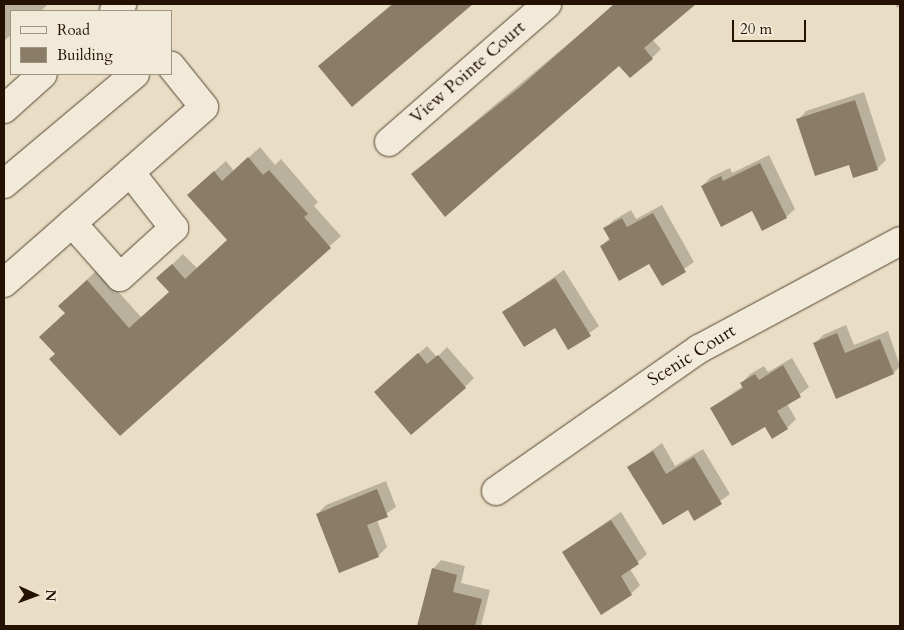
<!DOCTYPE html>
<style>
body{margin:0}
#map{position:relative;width:904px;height:630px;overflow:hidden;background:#e9dec5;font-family:Cardo,serif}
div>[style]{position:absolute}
.shadow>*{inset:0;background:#0003}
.building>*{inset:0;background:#8a7c67}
.roads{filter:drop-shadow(0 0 1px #554432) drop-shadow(0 0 1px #554432)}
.minor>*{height:28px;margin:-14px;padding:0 14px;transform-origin:14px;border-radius:14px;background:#f1ead9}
span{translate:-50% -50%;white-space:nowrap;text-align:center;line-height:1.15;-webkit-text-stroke:4px #f1ead9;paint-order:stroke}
.street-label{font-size:18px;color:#241101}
.frame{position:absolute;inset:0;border:5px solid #241101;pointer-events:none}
.legend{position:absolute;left:10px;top:10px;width:162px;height:65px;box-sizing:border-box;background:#f1ead9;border:1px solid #9f9383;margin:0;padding:6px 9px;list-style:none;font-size:15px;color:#241101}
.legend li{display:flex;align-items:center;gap:10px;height:25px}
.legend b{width:25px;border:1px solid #9f9383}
.north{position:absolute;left:10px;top:570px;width:50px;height:50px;-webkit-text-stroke:4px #f1ead9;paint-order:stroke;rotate:92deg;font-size:14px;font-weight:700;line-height:20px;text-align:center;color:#241101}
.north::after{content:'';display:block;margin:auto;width:18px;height:22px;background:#241101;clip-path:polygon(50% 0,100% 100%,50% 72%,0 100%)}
.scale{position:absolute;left:732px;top:20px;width:74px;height:22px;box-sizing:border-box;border:2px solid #241101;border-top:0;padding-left:6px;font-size:15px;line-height:18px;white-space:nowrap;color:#241101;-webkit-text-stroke:4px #f1ead9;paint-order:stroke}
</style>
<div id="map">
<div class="shadow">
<div style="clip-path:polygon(4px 4px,48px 4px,41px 11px,11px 11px,11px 35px,4px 41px)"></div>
<div style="clip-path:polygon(392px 4px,471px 4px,352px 105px,319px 66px)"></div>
<div style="clip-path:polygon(616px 4px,694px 4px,652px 39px,661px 49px,652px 58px,619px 64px,412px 174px)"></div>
<div style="clip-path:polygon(895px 4px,900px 4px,900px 6px,897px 8px)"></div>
<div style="clip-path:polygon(864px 92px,886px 160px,877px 169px,850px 163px,798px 120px,806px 111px)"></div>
<div style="clip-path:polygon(260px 147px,275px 165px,281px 159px,318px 202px,314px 206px,341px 236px,120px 434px,56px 354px,66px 313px,59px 306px,98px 269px,141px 317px,170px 292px,158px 278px,183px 254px,197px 268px,228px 240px,200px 184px,226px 161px,234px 171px)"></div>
<div style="clip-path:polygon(769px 155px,795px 209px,786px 217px,753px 210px,702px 186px,711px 177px,730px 168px,732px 173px)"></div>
<div style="clip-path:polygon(662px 205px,694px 262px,662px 284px,650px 262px,601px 246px,610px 238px,605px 228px,614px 220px,631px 210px,636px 219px)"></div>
<div style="clip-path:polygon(564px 270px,599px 326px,569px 348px,555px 327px,504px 312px)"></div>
<div style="clip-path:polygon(846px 325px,854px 345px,888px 331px,900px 366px,894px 373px,837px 397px,814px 344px,823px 335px)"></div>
<div style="clip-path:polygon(427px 346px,437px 357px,447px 347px,474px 378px,465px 387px,375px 392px)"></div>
<div style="clip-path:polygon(792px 358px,809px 387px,787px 404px,796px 419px,787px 428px,766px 425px,711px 408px,743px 386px,742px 383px,750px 374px,764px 366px,768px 372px)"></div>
<div style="clip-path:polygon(662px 443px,675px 466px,703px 449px,730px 494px,695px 519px,688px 509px,629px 467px)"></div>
<div style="clip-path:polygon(386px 481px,396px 507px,377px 520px,387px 547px,378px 556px,317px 514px,326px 505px)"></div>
<div style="clip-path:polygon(621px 512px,647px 554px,630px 569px,640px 585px,631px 594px,563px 552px)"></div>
<div style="clip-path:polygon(441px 560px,465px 566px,461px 583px,490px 590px,481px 626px,418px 626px,433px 569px)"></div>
</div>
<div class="building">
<div style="clip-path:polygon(393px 4px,473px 4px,352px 107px,318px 66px)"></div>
<div style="clip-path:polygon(614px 4px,696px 4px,644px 48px,653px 59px,630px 78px,619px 66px,445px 217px,411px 174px,520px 87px)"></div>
<div style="clip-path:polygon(855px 100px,878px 170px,853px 178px,849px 165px,815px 176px,796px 119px)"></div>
<div style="clip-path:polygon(248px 157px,263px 175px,269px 170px,308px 214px,304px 217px,331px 248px,120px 436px,49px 359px,55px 354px,39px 337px,65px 313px,58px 306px,87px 280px,129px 328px,169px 292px,156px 278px,172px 264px,185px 279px,227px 240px,187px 195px,214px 171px,222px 181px)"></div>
<div style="clip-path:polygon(760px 163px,787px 218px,762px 231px,752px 211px,721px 227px,701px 186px,721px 176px,723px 181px)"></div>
<div style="clip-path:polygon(653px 213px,686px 272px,662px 286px,649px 264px,619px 281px,600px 246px,610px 240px,603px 228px,622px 218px,627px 227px)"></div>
<div style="clip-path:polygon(555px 278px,591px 336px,568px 350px,555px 328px,524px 347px,502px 312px)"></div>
<div style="clip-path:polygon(837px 333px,845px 353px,880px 339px,894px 374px,836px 399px,813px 343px)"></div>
<div style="clip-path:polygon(418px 353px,427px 364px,438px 355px,466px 388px,411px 435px,374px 392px)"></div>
<div style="clip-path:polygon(783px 365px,801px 397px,777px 411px,788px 429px,772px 439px,765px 427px,732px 446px,710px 408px,743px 388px,740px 383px,755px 374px,759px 380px)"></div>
<div style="clip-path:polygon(653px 451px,666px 474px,694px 457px,722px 504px,694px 521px,688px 510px,663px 525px,627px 467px)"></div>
<div style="clip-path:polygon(377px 489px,388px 517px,367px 525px,379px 557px,339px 573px,316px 514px)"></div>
<div style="clip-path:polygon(611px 520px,639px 564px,621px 576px,632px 595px,601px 615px,562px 552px)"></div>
<div style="clip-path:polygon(432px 568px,457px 575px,453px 592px,482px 599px,475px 626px,417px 626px)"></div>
</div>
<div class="roads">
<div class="minor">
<div style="left:114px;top:11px;width:11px;rotate:-41deg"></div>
<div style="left:4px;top:109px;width:52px;rotate:-41.9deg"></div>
<div style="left:389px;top:142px;width:210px;rotate:-41.1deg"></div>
<div style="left:4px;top:184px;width:171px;rotate:-40deg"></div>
<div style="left:72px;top:223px;width:72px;rotate:48.4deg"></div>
<div style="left:120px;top:277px;width:73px;rotate:-42.2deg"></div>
<div style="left:174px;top:228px;width:71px;rotate:-128.2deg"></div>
<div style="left:4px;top:283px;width:266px;rotate:-41.3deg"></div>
<div style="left:204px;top:107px;width:53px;rotate:-128.8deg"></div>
<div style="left:496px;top:491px;width:248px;rotate:-35deg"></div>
<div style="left:699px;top:349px;width:228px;rotate:-28.2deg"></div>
</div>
</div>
<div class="street-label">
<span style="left:468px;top:73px;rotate:-41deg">View Pointe Court</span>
<span style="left:692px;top:356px;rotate:-32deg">Scenic Court</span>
</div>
<div class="frame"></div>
<ul class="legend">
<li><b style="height:6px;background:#f1ead9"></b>Road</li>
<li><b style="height:14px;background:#8a7c67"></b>Building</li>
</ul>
<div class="north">N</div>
<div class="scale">20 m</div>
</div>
